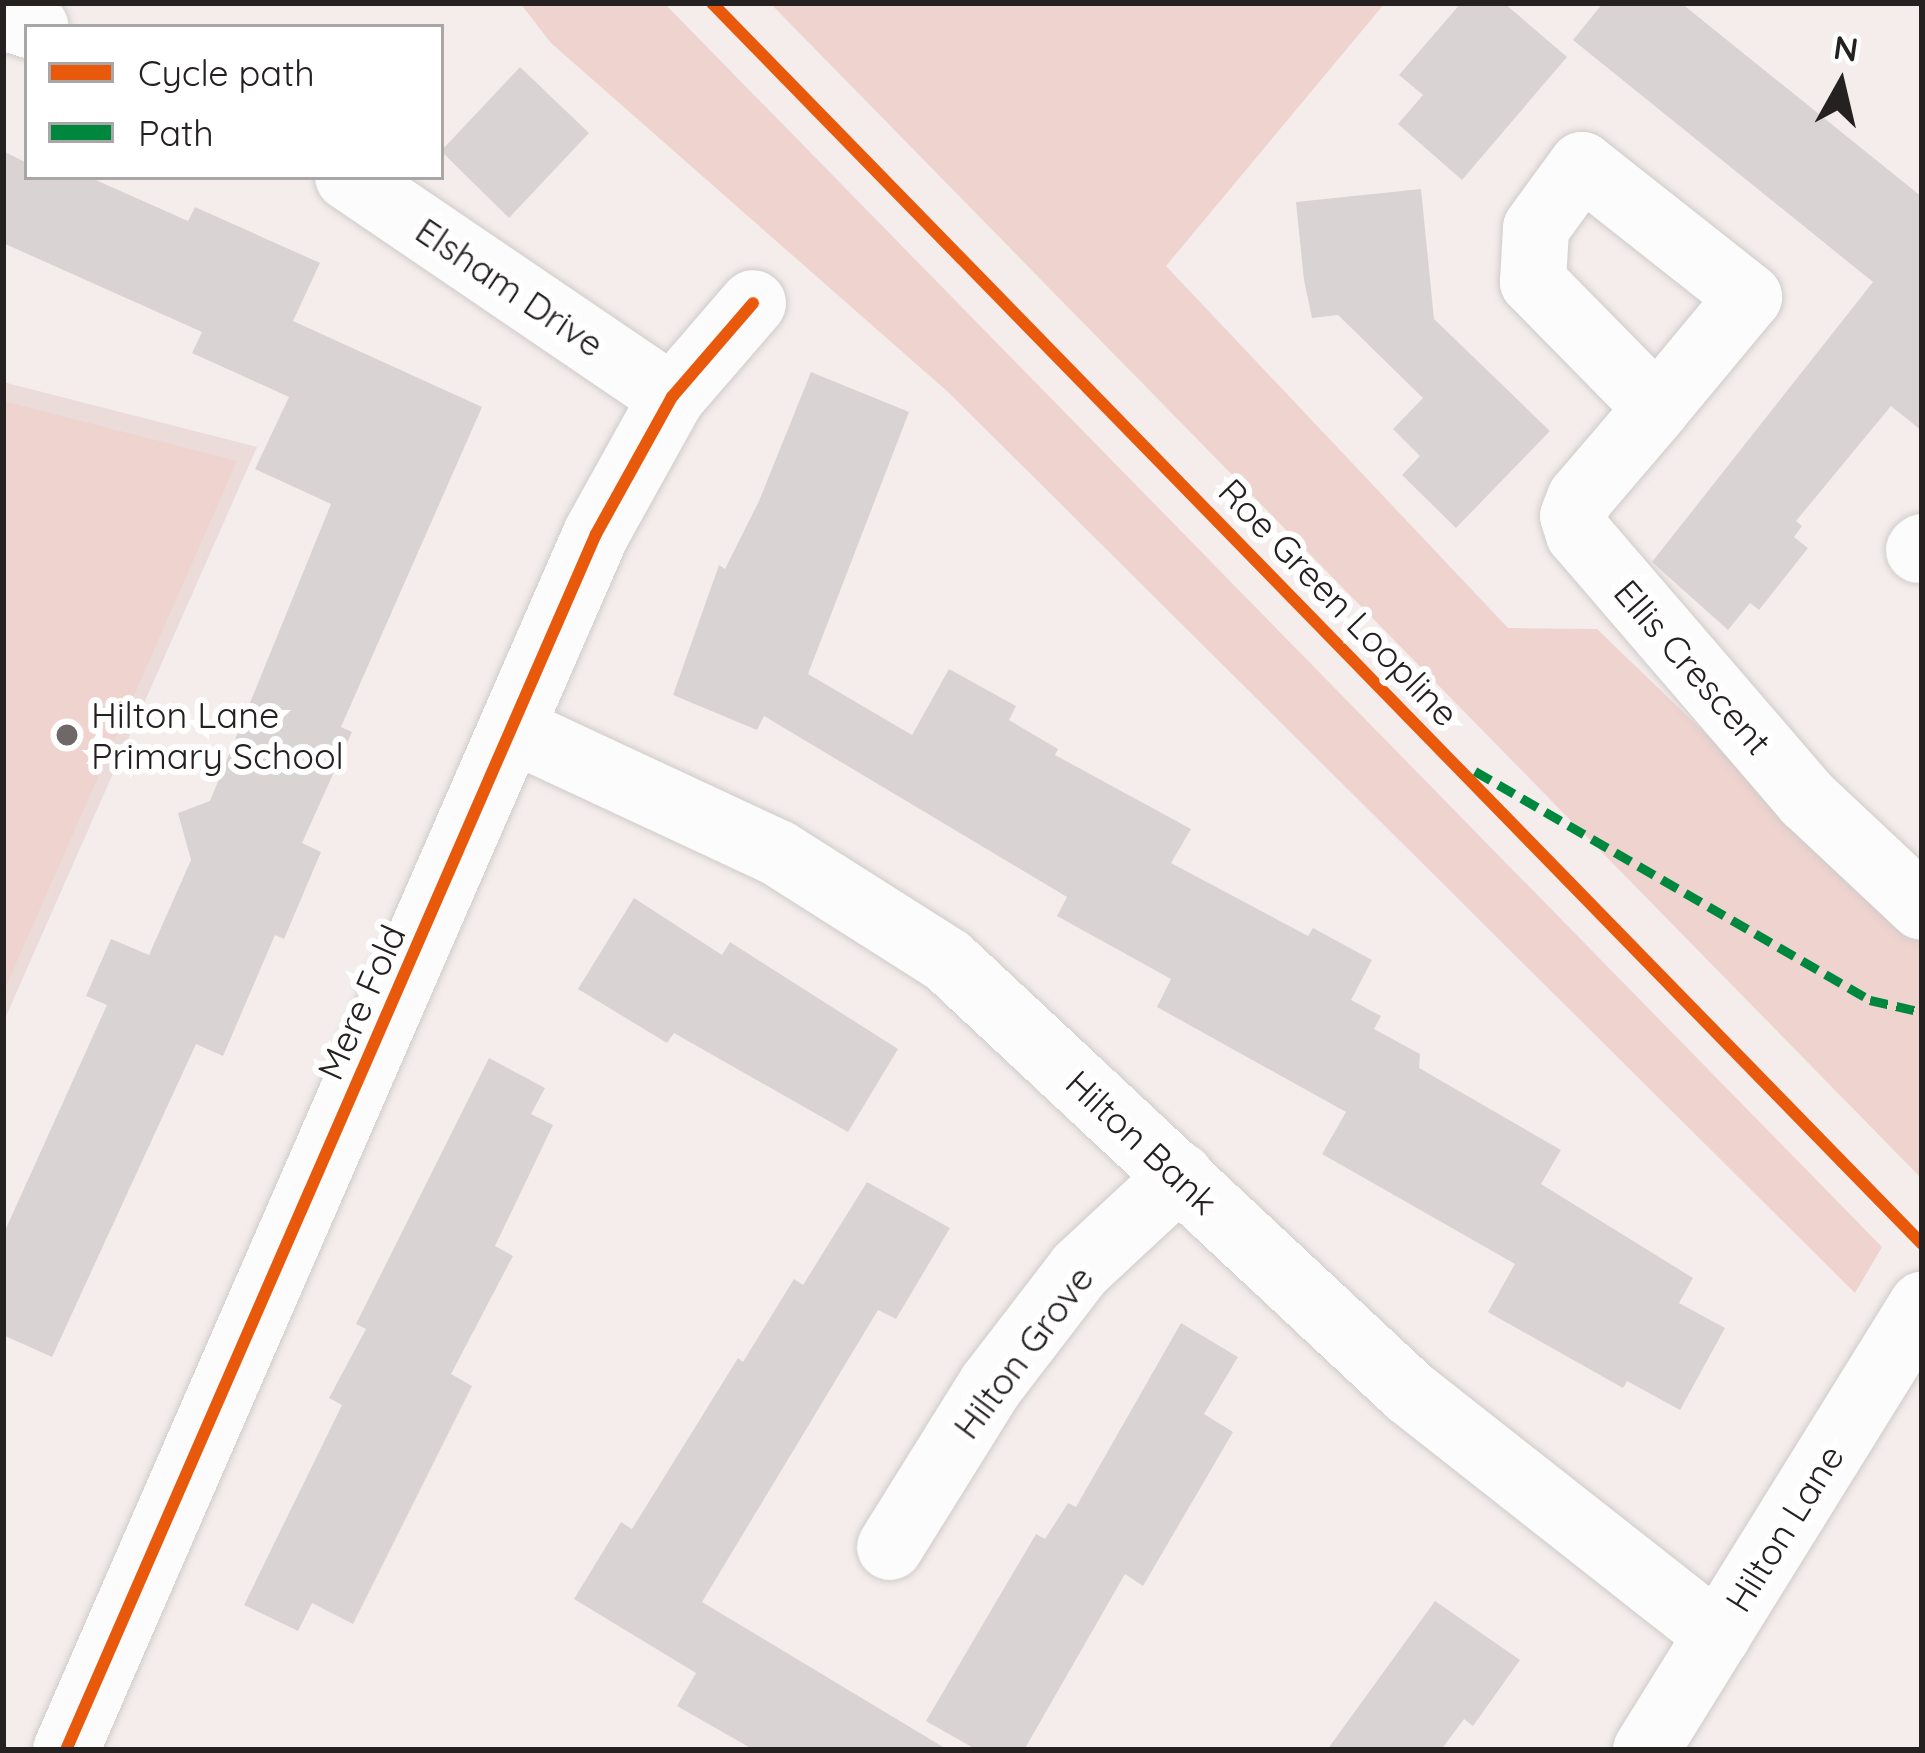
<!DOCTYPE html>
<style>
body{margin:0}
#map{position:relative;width:1925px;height:1753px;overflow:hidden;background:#f4edec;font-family:Quicksand,sans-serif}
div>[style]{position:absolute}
.built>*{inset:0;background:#ebdcda}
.green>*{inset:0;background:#eed3cf}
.building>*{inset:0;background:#d9d4d3}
.roads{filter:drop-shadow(0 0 3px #d0cbca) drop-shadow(0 0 3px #d0cbca)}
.minor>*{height:66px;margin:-33px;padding:0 33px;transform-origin:33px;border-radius:33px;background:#fdfcfc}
.quiet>*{height:9px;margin-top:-4.5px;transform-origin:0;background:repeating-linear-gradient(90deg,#00873e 0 18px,transparent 0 27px)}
.cycleway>*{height:12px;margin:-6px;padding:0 6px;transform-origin:6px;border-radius:6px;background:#e8590c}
.dots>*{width:33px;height:33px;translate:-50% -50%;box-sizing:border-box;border:6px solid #fff;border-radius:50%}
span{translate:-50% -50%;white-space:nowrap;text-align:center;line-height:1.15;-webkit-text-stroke:12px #fff;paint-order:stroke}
.street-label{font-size:36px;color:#262121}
.poi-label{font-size:36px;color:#262121}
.left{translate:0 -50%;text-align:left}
.frame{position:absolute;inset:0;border:6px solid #262121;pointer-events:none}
.legend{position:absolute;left:24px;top:24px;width:420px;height:156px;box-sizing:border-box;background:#fff;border:3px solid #a8a6a6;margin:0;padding:15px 21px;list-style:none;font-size:36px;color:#262121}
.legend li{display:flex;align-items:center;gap:24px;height:60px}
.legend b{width:60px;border:3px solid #a8a6a6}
.north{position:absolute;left:1781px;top:24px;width:120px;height:120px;-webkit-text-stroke:9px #fff;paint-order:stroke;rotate:8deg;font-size:33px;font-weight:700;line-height:48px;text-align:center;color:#262121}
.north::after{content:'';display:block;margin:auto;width:42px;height:54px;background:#262121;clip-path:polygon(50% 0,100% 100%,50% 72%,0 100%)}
</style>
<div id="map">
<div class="built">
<div style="clip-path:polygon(3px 382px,257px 447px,3px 1023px)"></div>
</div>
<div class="green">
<div style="clip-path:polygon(520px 3px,664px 3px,1882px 1247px,1855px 1293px,948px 392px,551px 43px)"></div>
<div style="clip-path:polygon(770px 3px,1385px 3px,1166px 266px,1508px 628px,1597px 629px,1922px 942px,1922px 1179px)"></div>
<div style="clip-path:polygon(3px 401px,237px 461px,3px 993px)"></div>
</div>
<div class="building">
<div style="clip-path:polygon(1461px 3px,1504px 3px,1567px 57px,1462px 180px,1398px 124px,1423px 95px,1399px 75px)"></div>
<div style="clip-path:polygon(1603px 3px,1681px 3px,1922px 197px,1922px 431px,1891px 406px,1796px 521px,1802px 526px,1794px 537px,1808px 548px,1759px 610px,1750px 603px,1728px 630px,1652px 562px,1873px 282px,1573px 40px)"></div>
<div style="clip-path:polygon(520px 67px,589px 133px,509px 218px,441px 151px)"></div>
<div style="clip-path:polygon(3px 151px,27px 163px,27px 177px,89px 177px,188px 221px,195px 207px,320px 263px,293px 321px,482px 407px,341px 727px,352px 732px,302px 843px,321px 852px,284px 939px,275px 935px,223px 1056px,196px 1044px,52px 1357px,3px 1335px,3px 1235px,107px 1005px,86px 996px,111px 939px,149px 955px,191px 860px,178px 813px,210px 801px,331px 504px,255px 469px,289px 397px,192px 353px,202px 332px,3px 243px)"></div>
<div style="clip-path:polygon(1421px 189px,1434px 319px,1550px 431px,1456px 528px,1402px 475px,1420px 456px,1393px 429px,1423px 398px,1338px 315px,1312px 318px,1304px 280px,1296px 202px)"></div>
<div style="clip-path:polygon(811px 372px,909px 412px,808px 674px,912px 735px,949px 669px,1016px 706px,1009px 720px,1058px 749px,1055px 755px,1191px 829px,1171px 863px,1308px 936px,1313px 928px,1372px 960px,1351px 1000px,1381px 1016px,1374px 1029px,1420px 1054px,1419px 1068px,1561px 1150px,1541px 1184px,1693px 1278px,1679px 1303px,1725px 1328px,1680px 1410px,1627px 1381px,1623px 1388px,1488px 1312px,1515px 1264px,1322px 1154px,1346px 1112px,1157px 1007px,1171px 979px,1057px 916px,1067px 897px,764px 716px,757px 730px,673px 695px,719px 565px,725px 569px,759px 501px)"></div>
<div style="clip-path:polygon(634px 898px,722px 955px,730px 942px,898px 1049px,848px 1132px,674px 1033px,667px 1043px,578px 989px)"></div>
<div style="clip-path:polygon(489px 1058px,545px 1088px,531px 1114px,553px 1125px,495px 1246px,513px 1256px,451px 1374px,472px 1386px,353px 1624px,312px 1603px,298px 1631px,244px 1605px,342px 1405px,329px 1398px,366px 1329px,356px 1324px)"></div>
<div style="clip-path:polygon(867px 1182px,950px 1228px,896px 1319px,878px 1310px,702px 1602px,948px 1750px,754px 1750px,677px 1706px,696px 1673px,574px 1599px,621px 1522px,632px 1529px,738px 1358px,743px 1362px,794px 1279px,803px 1285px)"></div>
<div style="clip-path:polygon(1181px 1323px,1238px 1357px,1204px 1414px,1233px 1432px,1143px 1586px,1125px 1574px,1024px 1750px,977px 1750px,926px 1721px,1036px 1534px,1045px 1539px,1068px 1503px,1076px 1507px)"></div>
<div style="clip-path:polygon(1435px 1601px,1520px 1660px,1473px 1726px,1464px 1719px,1441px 1750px,1327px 1750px)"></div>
</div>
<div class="roads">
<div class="minor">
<div style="left:3px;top:17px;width:34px;rotate:17deg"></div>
<div style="left:348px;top:177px;width:392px;rotate:34.2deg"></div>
<div style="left:1657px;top:408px;width:177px;rotate:-134.5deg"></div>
<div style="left:1533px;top:282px;width:54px;rotate:-86.8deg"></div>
<div style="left:1536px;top:228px;width:78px;rotate:-53.9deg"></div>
<div style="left:1582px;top:165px;width:213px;rotate:38.3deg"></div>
<div style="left:1749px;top:297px;width:144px;rotate:129.7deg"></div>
<div style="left:1657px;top:408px;width:118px;rotate:130.5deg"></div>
<div style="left:1580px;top:498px;width:19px;rotate:111deg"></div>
<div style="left:1573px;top:516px;width:19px;rotate:72deg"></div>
<div style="left:1579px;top:534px;width:351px;rotate:49.3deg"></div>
<div style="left:1808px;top:800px;width:156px;rotate:43.2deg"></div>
<div style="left:1919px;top:550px;width:4px;rotate:-45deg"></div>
<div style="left:514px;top:730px;width:291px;rotate:25deg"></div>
<div style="left:778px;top:853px;width:201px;rotate:32.4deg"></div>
<div style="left:948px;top:961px;width:631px;rotate:43.07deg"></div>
<div style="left:1409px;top:1392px;width:393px;rotate:38.2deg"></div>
<div style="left:890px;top:1547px;width:191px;rotate:-58.1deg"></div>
<div style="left:991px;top:1385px;width:146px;rotate:-52.5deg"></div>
<div style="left:1080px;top:1269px;width:137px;rotate:-42.9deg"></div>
<div style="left:66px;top:1750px;width:1326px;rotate:-66.45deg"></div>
<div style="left:596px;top:534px;width:157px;rotate:-61deg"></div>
<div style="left:672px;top:397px;width:124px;rotate:-49.2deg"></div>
<div style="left:1646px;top:1750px;width:524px;rotate:-58.19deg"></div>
</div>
</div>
<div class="quiet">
<div style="left:1475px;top:771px;width:457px;rotate:30.1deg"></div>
<div style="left:1870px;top:1000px;width:53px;rotate:13deg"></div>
</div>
<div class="cycleway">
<div style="left:712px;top:3px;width:1733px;rotate:45.72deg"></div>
<div style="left:66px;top:1750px;width:1326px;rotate:-66.45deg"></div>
<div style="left:596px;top:534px;width:157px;rotate:-61deg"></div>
<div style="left:672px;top:397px;width:124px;rotate:-49.2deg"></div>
</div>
<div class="dots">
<div style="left:67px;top:735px;background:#6e6868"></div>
</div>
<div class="street-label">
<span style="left:510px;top:287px;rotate:34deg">Elsham Drive</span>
<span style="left:1339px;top:602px;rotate:46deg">Roe Green Loopline</span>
<span style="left:1693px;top:667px;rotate:49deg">Ellis Crescent</span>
<span style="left:361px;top:1002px;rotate:-66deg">Mere Fold</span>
<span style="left:1142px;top:1142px;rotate:43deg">Hilton Bank</span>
<span style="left:1023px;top:1352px;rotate:-53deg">Hilton Grove</span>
<span style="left:1784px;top:1528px;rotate:-58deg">Hilton Lane</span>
</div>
<div class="poi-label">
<span class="left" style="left:91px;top:735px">Hilton Lane<br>Primary School</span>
</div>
<div class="frame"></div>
<ul class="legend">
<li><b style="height:15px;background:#e8590c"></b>Cycle path</li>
<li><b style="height:15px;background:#00873e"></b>Path</li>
</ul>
<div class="north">N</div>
</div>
